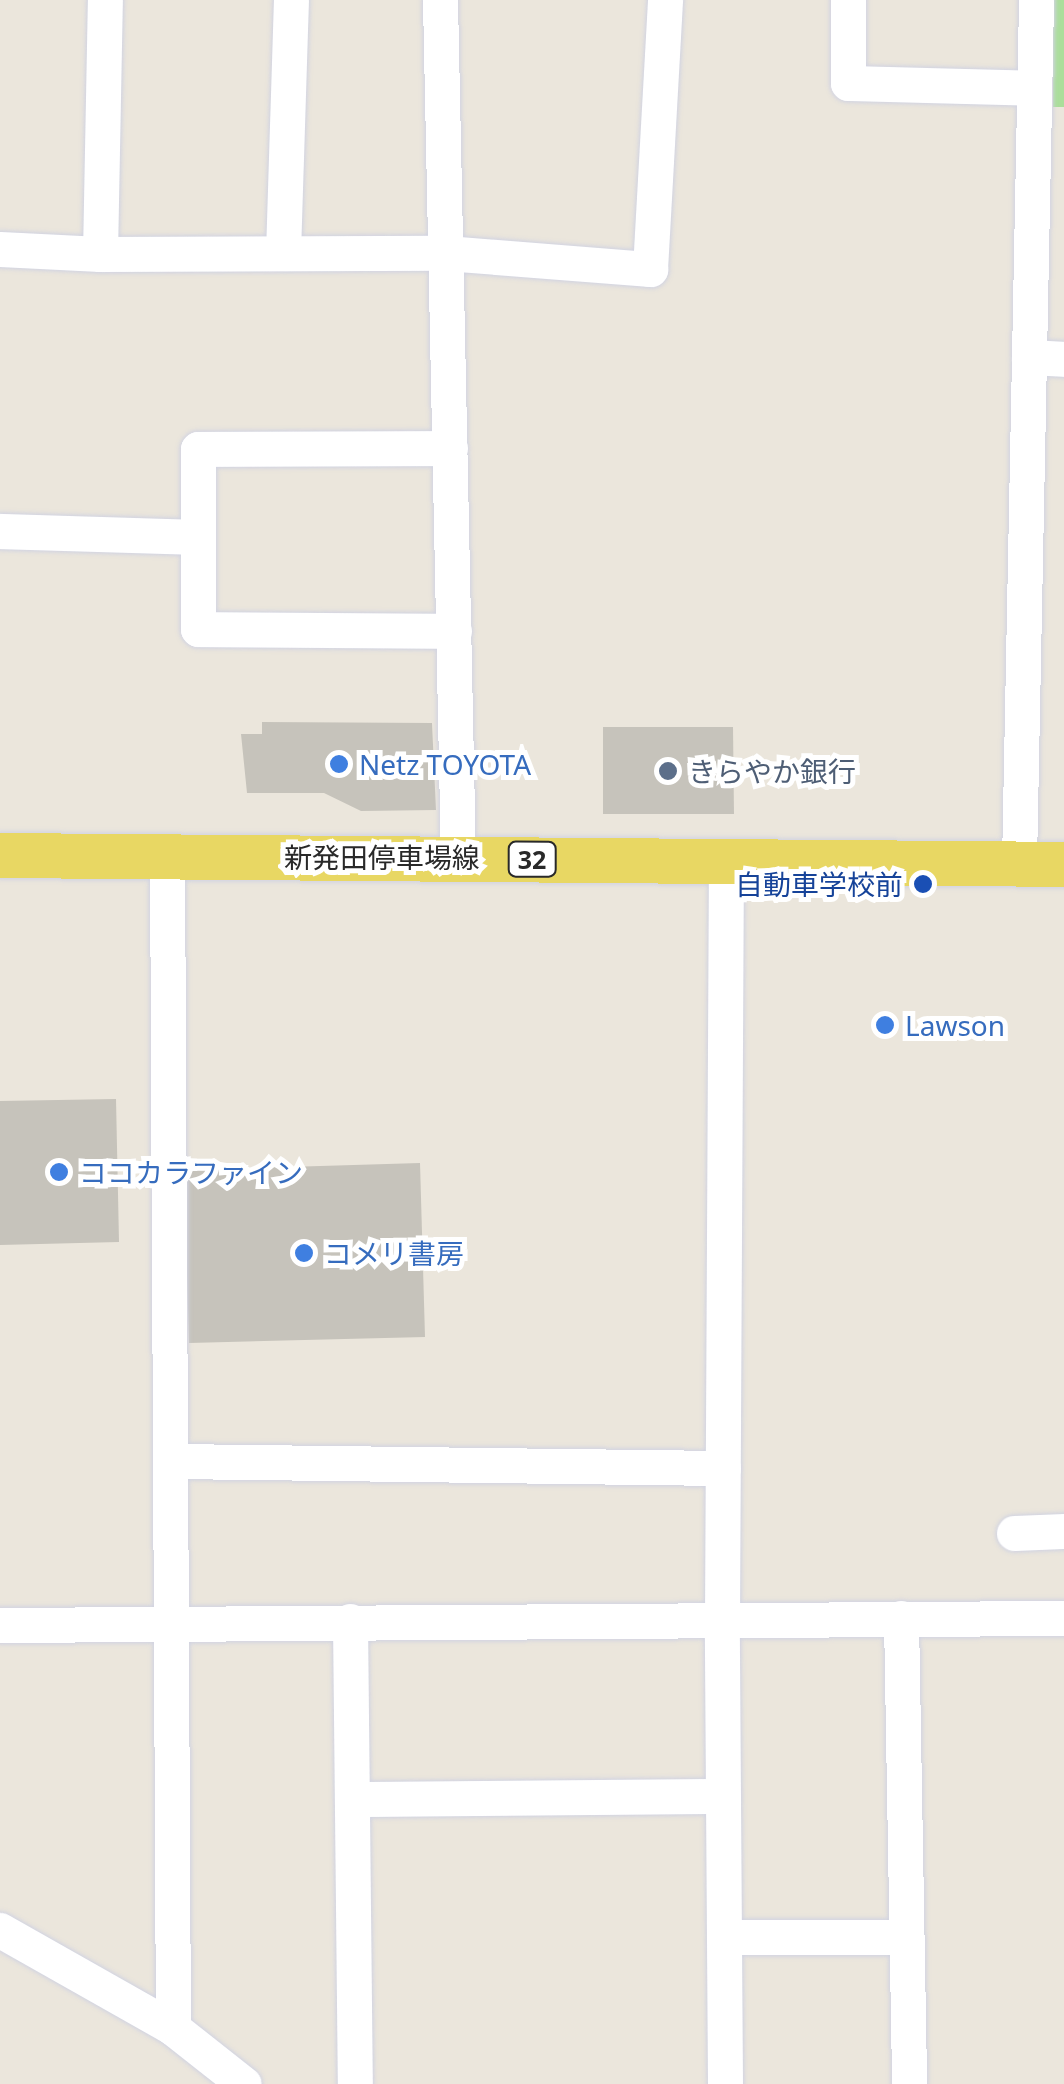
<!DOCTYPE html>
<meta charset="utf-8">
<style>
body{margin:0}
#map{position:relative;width:1064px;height:2084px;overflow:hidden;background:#ebe6dc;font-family:"Noto Sans","Noto Sans JP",sans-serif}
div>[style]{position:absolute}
.green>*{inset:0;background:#abde9b}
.building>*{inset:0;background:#c6c3bb}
.roads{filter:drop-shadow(0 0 2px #d1d3e1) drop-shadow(0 0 2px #d1d3e1)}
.minor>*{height:35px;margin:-17.5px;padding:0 17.5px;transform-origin:17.5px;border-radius:17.5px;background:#fff}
.major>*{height:45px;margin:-22.5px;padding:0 22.5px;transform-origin:22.5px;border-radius:22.5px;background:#e8d763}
.dots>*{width:28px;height:28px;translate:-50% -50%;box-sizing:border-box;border:5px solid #fff;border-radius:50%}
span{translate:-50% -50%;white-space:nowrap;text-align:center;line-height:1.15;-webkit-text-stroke:10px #fff;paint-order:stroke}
.shield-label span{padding:2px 8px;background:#fff;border:2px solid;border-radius:8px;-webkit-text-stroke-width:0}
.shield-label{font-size:25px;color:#292929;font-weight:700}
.shop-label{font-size:28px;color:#366cbe}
.left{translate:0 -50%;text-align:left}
.service-label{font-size:28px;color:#4e5e75}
.street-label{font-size:28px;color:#292929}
.transit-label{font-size:28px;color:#164399}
.right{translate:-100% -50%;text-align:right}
</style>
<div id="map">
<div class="green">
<div style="clip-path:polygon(1053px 0,1064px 0,1064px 107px,1053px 107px)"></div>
</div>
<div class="building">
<div style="clip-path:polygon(262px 722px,432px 723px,436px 810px,361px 811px,324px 793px,247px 793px,241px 734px,262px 734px)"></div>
<div style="clip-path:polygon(603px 727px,733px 727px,734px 814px,603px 814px)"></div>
<div style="clip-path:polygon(116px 1099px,119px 1242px,0 1245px,0 1101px)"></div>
<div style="clip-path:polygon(420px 1163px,425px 1337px,189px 1343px,184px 1170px)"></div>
</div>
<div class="roads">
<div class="minor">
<div style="left:440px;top:0;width:857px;rotate:88.8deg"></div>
<div style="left:848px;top:0;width:83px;rotate:90deg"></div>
<div style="left:848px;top:83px;width:186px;rotate:1.5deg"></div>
<div style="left:0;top:249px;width:100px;rotate:2.9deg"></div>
<div style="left:100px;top:254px;width:346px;rotate:-0.2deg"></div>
<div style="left:446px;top:253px;width:205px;rotate:4.5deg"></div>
<div style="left:650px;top:269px;width:269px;rotate:-86.8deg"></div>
<div style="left:283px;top:253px;width:253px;rotate:-88.2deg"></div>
<div style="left:100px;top:254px;width:254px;rotate:-88.9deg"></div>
<div style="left:1029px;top:357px;width:35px;rotate:3deg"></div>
<div style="left:450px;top:448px;width:252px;rotate:179.8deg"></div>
<div style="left:198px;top:449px;width:180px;rotate:90deg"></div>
<div style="left:198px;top:629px;width:256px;rotate:0.4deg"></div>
<div style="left:0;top:531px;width:198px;rotate:1.7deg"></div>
<div style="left:167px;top:856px;width:1172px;rotate:89.71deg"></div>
<div style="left:1019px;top:863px;width:863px;rotate:-88.87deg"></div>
<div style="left:173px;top:1461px;width:550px;rotate:0.73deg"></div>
<div style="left:1014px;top:1533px;width:50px;rotate:-2.3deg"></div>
<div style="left:901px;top:1618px;width:466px;rotate:89deg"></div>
<div style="left:350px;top:1621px;width:463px;rotate:89.4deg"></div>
<div style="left:0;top:1625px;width:1064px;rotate:-0.38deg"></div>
<div style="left:354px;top:1799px;width:369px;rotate:-0.5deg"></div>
<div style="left:0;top:1930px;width:199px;rotate:29.5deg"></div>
<div style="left:173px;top:2028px;width:90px;rotate:38.3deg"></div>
<div style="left:724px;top:1937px;width:182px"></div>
<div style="left:725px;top:2084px;width:465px;rotate:-90.4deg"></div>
<div style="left:722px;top:1619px;width:757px;rotate:-89.7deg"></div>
</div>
<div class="major">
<div style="left:0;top:855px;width:1064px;rotate:0.48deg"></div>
</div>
</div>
<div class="dots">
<div style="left:339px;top:764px;background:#3f7fe0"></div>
<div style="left:668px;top:771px;background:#5c6f8a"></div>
<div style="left:923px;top:884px;background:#1a4fb4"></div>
<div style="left:885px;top:1025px;background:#3f7fe0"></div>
<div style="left:59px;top:1172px;background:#3f7fe0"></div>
<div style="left:304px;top:1253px;background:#3f7fe0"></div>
</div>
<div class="shield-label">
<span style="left:532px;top:859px">32</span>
</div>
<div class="shop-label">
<span class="left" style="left:359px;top:764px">Netz TOYOTA</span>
<span class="left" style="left:905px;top:1025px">Lawson</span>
<span class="left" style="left:79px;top:1172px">ココカラファイン</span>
<span class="left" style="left:324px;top:1253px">コメリ書房</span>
</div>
<div class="service-label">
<span class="left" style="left:688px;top:771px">きらやか銀行</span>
</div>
<div class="street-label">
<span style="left:382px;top:857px">新発田停車場線</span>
</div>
<div class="transit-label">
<span class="right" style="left:903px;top:884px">自動車学校前</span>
</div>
</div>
